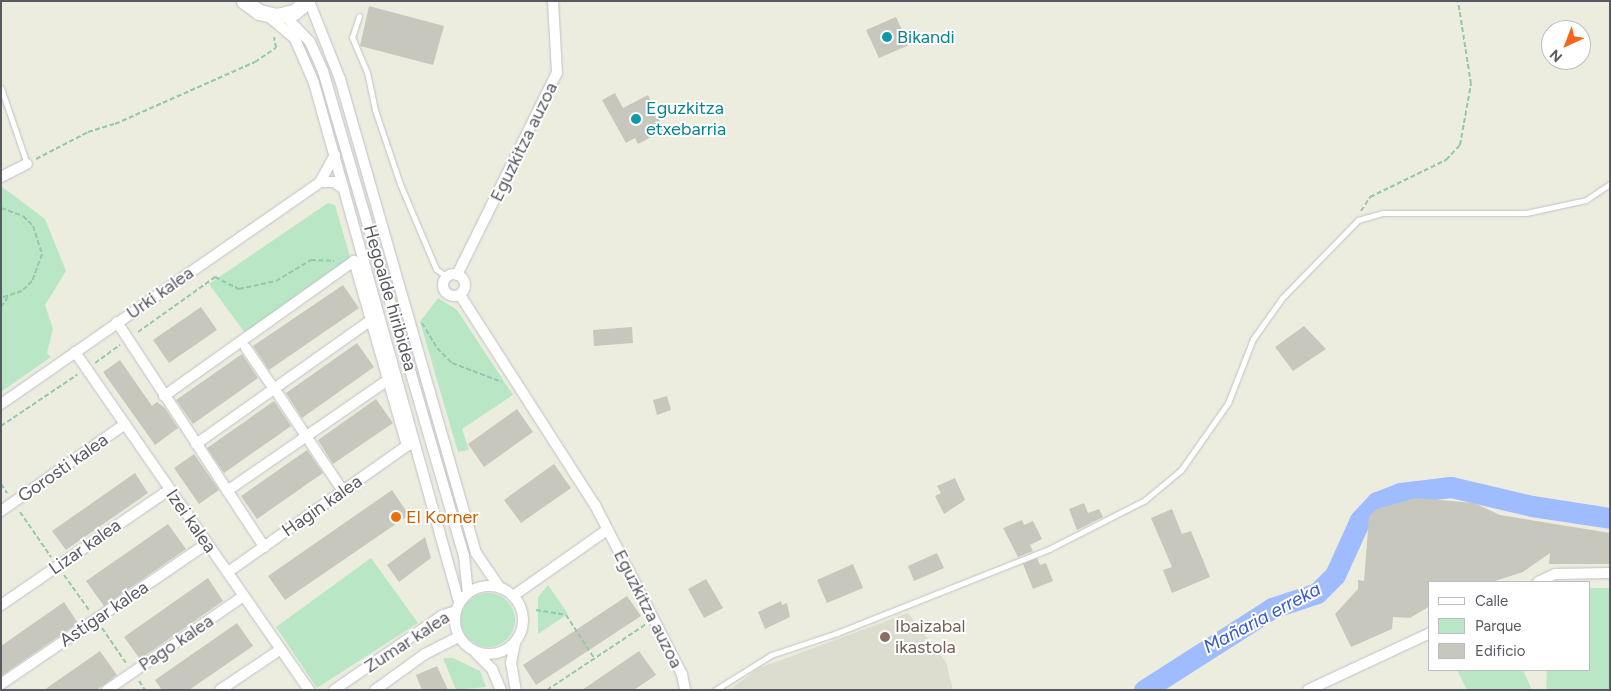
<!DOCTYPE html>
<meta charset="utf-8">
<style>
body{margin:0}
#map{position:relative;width:1611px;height:691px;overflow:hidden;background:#ededdf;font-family:Figtree,sans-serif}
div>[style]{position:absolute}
.education>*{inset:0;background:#dcddce}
.green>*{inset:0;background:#b9e7c5}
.round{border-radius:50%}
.river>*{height:21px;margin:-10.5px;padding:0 10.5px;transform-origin:10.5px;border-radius:10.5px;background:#9ebcff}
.building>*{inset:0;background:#c7c7bd}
.path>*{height:2px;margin-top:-1px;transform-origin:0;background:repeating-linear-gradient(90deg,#92c8af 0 5px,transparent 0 7.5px)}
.roads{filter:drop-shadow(0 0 1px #bfc0c8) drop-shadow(0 0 1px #bfc0c8)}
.service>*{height:5px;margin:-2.5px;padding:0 2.5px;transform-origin:2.5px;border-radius:2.5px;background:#fff}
.minor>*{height:10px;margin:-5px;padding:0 5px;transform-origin:5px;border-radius:5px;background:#fff}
.minor>.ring{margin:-5px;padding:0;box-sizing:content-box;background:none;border:10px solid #fff;border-radius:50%}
.secondary>*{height:15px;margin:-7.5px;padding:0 7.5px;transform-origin:7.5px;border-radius:7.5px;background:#fff}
.dots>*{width:14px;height:14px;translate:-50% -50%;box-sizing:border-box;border:2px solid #fff;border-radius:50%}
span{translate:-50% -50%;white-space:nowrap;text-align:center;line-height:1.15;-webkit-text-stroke:4px #fff;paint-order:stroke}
.culture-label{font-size:18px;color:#0d838f}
.left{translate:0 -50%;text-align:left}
.street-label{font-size:18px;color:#585a62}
.food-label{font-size:18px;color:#c56008}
.education-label{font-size:18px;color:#785e54}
.water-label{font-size:19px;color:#385acb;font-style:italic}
.frame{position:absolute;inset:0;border:2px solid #585a62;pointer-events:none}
.legend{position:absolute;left:1428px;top:581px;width:162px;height:90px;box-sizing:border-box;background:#fff;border:1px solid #bcbdc0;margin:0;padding:6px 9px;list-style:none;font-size:15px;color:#585a62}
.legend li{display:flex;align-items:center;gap:10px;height:25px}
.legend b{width:25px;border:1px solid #bcbdc0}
.north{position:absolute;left:1541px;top:20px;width:50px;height:50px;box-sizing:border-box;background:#fff;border:1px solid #bcbdc0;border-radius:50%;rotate:223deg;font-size:14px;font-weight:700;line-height:20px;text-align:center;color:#585a62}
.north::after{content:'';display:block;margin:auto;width:18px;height:22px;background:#f6651d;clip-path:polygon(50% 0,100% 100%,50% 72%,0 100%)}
</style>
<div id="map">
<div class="education">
<div style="clip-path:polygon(908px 613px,946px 662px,953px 690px,729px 690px,759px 668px)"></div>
</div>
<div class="green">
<div style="clip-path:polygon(1px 186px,45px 219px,66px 271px,45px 305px,53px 329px,47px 353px,51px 357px,1px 392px)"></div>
<div style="clip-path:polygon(328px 203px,335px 205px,351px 260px,245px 333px,209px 284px)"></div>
<div style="clip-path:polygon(438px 298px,457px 310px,513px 395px,462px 429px,469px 450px,458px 452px,420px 322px)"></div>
<div style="clip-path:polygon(371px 558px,418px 623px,317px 688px,276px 627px)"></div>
<div style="clip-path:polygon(548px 585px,568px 614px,538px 634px,538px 597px)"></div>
<div style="clip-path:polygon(1590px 588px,1610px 588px,1610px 690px,1546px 690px,1547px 670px,1590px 670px)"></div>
<div class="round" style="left:461px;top:593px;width:54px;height:54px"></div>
<div style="clip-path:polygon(443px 658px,453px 658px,480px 671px,486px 687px,456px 690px)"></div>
<div style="clip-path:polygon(1457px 670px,1523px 670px,1532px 690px,1467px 690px)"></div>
</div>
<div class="river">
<div style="left:1144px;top:690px;width:152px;rotate:-32.6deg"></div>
<div style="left:1272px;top:608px;width:47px;rotate:-18.4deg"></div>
<div style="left:1317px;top:593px;width:25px;rotate:-45deg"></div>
<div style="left:1335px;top:575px;width:60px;rotate:-65.6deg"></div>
<div style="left:1360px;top:520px;width:25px;rotate:-47deg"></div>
<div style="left:1377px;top:502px;width:25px;rotate:-21deg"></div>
<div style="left:1400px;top:493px;width:51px;rotate:-6.7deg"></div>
<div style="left:1451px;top:487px;width:83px;rotate:13.2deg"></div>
<div style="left:1532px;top:506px;width:79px;rotate:8.7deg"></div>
</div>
<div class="building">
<div style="clip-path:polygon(369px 6px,444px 26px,433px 65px,360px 46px)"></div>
<div style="clip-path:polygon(896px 17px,909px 45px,879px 58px,866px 30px)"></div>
<div style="clip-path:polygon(615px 93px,623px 108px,648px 95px,664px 130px,638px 144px,635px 138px,626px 143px,602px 100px)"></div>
<div style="clip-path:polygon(343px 285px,359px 308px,269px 370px,253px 346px)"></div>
<div style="clip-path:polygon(201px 307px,217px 330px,169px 363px,153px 340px)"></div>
<div style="clip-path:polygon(1304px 326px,1326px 349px,1293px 371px,1275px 347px)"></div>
<div style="clip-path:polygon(632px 327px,633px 343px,594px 346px,593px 330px)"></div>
<div style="clip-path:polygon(357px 343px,374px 367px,302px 418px,286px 393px)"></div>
<div style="clip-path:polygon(242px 354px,258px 378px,193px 424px,176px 400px)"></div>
<div style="clip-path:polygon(120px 360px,152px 406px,157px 402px,165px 408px,178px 428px,155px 445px,103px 372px)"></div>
<div style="clip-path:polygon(667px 396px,671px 410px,657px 415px,653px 400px)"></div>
<div style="clip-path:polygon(376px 399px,393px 423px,333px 464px,318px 440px)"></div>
<div style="clip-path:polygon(274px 401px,291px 426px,224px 473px,207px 448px)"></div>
<div style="clip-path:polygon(517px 409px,533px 432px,484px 467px,468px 444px)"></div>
<div style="clip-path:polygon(307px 450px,323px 473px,257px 519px,241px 496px)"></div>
<div style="clip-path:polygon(194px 454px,219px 490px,199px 504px,174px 468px)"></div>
<div style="clip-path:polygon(554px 464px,571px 488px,521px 523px,504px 500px)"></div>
<div style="clip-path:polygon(135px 473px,148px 493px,66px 550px,52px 531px)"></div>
<div style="clip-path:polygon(955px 478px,965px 500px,944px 514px,935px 496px,941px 493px,937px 486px)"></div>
<div style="clip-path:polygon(392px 490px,409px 515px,285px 600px,268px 576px)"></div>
<div style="clip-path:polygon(1416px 498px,1474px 503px,1500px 515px,1610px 533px,1610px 564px,1549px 564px,1550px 553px,1523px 572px,1492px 582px,1430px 582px,1430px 606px,1410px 618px,1393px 617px,1392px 629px,1351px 647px,1335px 614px,1358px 589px,1358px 580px,1364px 581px,1369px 516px,1377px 509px)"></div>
<div style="clip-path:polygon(1084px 503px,1088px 513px,1099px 509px,1103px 517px,1077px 530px,1069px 509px)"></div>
<div style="clip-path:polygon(1172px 509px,1182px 534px,1191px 531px,1210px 577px,1172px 593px,1163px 570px,1172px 567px,1151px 518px)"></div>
<div style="clip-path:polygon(1022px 520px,1024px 525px,1033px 521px,1042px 539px,1030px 545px,1033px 551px,1018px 557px,1003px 528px)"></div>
<div style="clip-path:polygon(168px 524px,186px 549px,104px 606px,86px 581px)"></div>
<div style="clip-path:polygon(425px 537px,431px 558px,399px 582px,387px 565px)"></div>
<div style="clip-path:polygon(937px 553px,944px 568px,914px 581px,908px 566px)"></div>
<div style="clip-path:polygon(1037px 558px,1040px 565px,1046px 563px,1053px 581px,1033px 589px,1023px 564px)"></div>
<div style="clip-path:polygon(853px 564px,863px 588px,827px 603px,817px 580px)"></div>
<div style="clip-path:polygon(208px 578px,223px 601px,140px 659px,124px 637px)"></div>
<div style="clip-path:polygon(706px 579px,723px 608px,704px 618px,688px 589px)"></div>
<div style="clip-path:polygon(627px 596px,641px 616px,536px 685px,523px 665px)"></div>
<div style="clip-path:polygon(781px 601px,782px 605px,787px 603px,790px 617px,765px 629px,758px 612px)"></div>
<div style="clip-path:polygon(64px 602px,78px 623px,1px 676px,1px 646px)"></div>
<div style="clip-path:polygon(237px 623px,253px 646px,189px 690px,162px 690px,155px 680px)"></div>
<div style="clip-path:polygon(100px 651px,117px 675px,97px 690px,44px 690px)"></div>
<div style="clip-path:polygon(639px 651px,656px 675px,634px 690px,582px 690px)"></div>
<div style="clip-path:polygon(437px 666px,448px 690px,422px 690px,416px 675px)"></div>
</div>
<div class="path">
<div style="left:36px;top:159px;width:59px;rotate:-27.4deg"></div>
<div style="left:88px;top:132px;width:28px;rotate:-17deg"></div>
<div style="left:115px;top:124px;width:153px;rotate:-23.9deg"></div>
<div style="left:255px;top:62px;width:25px;rotate:-34deg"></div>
<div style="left:276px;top:48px;width:11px;rotate:-100deg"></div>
<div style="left:1px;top:208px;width:23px;rotate:20deg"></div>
<div style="left:23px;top:216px;width:14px;rotate:45deg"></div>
<div style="left:33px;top:226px;width:29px;rotate:72deg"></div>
<div style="left:42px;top:254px;width:29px;rotate:110deg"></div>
<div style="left:32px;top:281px;width:14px;rotate:135deg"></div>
<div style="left:22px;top:291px;width:22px;rotate:162deg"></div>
<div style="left:1361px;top:211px;width:17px;rotate:-57deg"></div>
<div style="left:1370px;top:197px;width:85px;rotate:-26deg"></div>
<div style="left:1446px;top:160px;width:21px;rotate:-47deg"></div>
<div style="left:1460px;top:145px;width:62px;rotate:-79.8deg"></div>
<div style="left:1471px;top:84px;width:84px;rotate:-98.9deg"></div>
<div style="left:1px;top:307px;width:12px;rotate:-55deg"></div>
<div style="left:422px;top:323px;width:29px;rotate:59deg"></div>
<div style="left:437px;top:348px;width:21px;rotate:45deg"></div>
<div style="left:452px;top:363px;width:53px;rotate:20.8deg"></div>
<div style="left:138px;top:332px;width:95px;rotate:-35.5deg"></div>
<div style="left:215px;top:277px;width:27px;rotate:27deg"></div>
<div style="left:239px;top:289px;width:38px;rotate:-12deg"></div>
<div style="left:276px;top:281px;width:41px;rotate:-31deg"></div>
<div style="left:311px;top:260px;width:23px;rotate:2deg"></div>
<div style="left:95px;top:363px;width:31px;rotate:-36deg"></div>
<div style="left:1px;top:426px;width:92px;rotate:-33.9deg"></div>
<div style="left:1px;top:484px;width:11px;rotate:56deg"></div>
<div style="left:20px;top:512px;width:55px;rotate:55.4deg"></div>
<div style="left:64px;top:575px;width:43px;rotate:54.5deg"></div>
<div style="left:536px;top:610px;width:30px;rotate:9deg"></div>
<div style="left:566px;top:615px;width:51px;rotate:56.9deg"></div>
<div style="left:102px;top:628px;width:42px;rotate:55.6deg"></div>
<div style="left:139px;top:681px;width:11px;rotate:56deg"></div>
<div style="left:547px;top:690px;width:118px;rotate:-33.6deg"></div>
</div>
<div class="roads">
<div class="service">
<div style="left:359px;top:16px;width:22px;rotate:108deg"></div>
<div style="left:352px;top:37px;width:38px;rotate:67deg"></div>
<div style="left:367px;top:72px;width:39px;rotate:78deg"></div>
<div style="left:375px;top:110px;width:78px;rotate:71.3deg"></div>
<div style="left:400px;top:184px;width:92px;rotate:67deg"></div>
<div style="left:436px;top:269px;width:14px;rotate:36deg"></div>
<div style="left:1px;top:88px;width:80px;rotate:71.1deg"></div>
<div style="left:715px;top:690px;width:66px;rotate:-32deg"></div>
<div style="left:771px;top:655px;width:70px;rotate:-18.4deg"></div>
<div style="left:837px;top:633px;width:228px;rotate:-21.6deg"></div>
<div style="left:1049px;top:549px;width:108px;rotate:-27deg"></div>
<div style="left:1145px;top:500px;width:47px;rotate:-39.8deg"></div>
<div style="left:1181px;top:470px;width:82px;rotate:-55deg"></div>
<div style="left:1228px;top:403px;width:69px;rotate:-68.7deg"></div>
<div style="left:1253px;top:339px;width:50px;rotate:-54.7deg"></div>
<div style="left:1282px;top:298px;width:109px;rotate:-45.7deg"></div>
<div style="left:1358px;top:220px;width:26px;rotate:-16deg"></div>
<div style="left:1383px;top:213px;width:143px"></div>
<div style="left:1526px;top:213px;width:61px;rotate:-12.2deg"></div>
<div style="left:1586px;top:200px;width:29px;rotate:-34deg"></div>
</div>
<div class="minor">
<div style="left:309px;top:1px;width:84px;rotate:68.3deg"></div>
<div style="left:340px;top:79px;width:493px;rotate:74deg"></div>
<div style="left:476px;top:553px;width:42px;rotate:55.6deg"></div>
<div style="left:284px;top:15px;width:37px;rotate:46deg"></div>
<div style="left:310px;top:42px;width:32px;rotate:66deg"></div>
<div style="left:323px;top:71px;width:505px;rotate:73.79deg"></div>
<div style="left:464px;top:556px;width:37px;rotate:84deg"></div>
<div style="left:268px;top:16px;width:35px;rotate:40deg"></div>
<div style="left:295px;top:39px;width:48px;rotate:66.6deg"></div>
<div style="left:314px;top:83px;width:539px;rotate:74.39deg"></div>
<div style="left:1px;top:177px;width:29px;rotate:-27deg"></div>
<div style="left:320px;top:182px;width:14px"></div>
<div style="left:334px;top:182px;width:12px;rotate:35deg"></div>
<div class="ring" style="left:443px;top:274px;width:12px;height:12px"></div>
<div style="left:457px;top:275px;width:225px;rotate:-63.7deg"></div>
<div style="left:557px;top:73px;width:72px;rotate:-93.2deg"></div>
<div style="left:460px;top:295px;width:250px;rotate:57.3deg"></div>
<div style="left:595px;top:505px;width:190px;rotate:62.8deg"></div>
<div style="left:682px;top:674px;width:16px;rotate:79deg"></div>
<div style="left:117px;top:322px;width:269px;rotate:56.8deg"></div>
<div style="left:246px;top:348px;width:50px;rotate:55.7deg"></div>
<div style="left:75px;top:352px;width:411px;rotate:55.3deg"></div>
<div style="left:278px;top:394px;width:50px;rotate:56.3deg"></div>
<div style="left:164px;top:396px;width:233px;rotate:-35.4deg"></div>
<div style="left:354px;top:261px;width:192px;rotate:74deg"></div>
<div style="left:1px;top:404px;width:389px;rotate:-34.8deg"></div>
<div style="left:320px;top:182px;width:31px;rotate:-61deg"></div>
<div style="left:310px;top:442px;width:59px;rotate:56deg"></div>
<div style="left:196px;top:444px;width:214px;rotate:-35.3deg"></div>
<div style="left:227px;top:491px;width:196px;rotate:-34.6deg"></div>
<div style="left:1px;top:511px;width:150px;rotate:-35deg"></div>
<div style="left:228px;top:572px;width:224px;rotate:-35.2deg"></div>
<div style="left:1538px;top:582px;width:19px;rotate:-25deg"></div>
<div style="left:1555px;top:574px;width:55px;rotate:-1deg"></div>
<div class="ring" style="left:455px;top:586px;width:58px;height:58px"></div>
<div style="left:513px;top:596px;width:115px;rotate:-35.1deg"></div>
<div style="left:1px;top:605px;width:204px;rotate:-34.4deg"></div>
<div style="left:515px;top:643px;width:20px;rotate:101deg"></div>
<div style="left:511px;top:663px;width:27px;rotate:80deg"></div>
<div style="left:476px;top:653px;width:23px;rotate:45deg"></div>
<div style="left:492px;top:669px;width:23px;rotate:67deg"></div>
<div style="left:1px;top:684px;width:248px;rotate:-34.3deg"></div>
<div style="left:107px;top:690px;width:166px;rotate:-34.5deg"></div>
<div style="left:220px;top:690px;width:73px;rotate:-33.9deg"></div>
<div style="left:334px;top:690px;width:132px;rotate:-34.5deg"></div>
<div style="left:443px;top:615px;width:14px;rotate:-17deg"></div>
<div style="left:375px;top:690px;width:62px;rotate:-35.8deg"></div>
<div style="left:425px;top:654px;width:38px;rotate:-27deg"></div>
<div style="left:1308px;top:690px;width:135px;rotate:-25deg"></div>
</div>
<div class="secondary">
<div style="left:244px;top:1px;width:19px;rotate:36deg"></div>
<div style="left:259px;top:12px;width:17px;rotate:13deg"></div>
<div style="left:276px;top:16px;width:18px;rotate:-13deg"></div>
<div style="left:294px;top:12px;width:17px;rotate:-40deg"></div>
</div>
</div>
<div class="dots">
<div style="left:887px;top:37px;background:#0f9aa8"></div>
<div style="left:636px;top:119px;background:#0f9aa8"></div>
<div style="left:396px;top:517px;background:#e8710a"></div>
<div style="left:885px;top:637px;background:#8d6e63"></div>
</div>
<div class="culture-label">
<span class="left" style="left:897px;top:37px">Bikandi</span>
<span class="left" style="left:646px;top:119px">Eguzkitza<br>etxebarria</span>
</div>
<div class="street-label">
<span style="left:524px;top:142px;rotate:-64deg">Eguzkitza auzoa</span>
<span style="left:160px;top:293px;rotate:-35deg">Urki kalea</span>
<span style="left:390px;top:298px;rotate:74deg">Hegoalde hiribidea</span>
<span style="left:63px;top:468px;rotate:-35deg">Gorosti kalea</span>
<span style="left:322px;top:506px;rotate:-35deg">Hagin kalea</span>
<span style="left:191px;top:521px;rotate:55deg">Izei kalea</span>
<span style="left:85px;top:547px;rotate:-35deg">Lizar kalea</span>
<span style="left:648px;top:609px;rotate:63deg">Eguzkitza auzoa</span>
<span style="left:104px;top:614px;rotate:-34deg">Astigar kalea</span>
<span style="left:407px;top:642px;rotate:-33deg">Zumar kalea</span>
<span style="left:176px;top:643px;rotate:-34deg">Pago kalea</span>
</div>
<div class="food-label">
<span class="left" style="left:406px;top:517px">El Korner</span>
</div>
<div class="education-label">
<span class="left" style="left:895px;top:637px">Ibaizabal<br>ikastola</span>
</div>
<div class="water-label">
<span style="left:1262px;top:618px;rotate:-28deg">Mañaria erreka</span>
</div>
<div class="frame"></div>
<ul class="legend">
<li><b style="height:6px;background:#fff"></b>Calle</li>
<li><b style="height:14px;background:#b9e7c5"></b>Parque</li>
<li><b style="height:14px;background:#c7c7bd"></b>Edificio</li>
</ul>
<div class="north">N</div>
</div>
